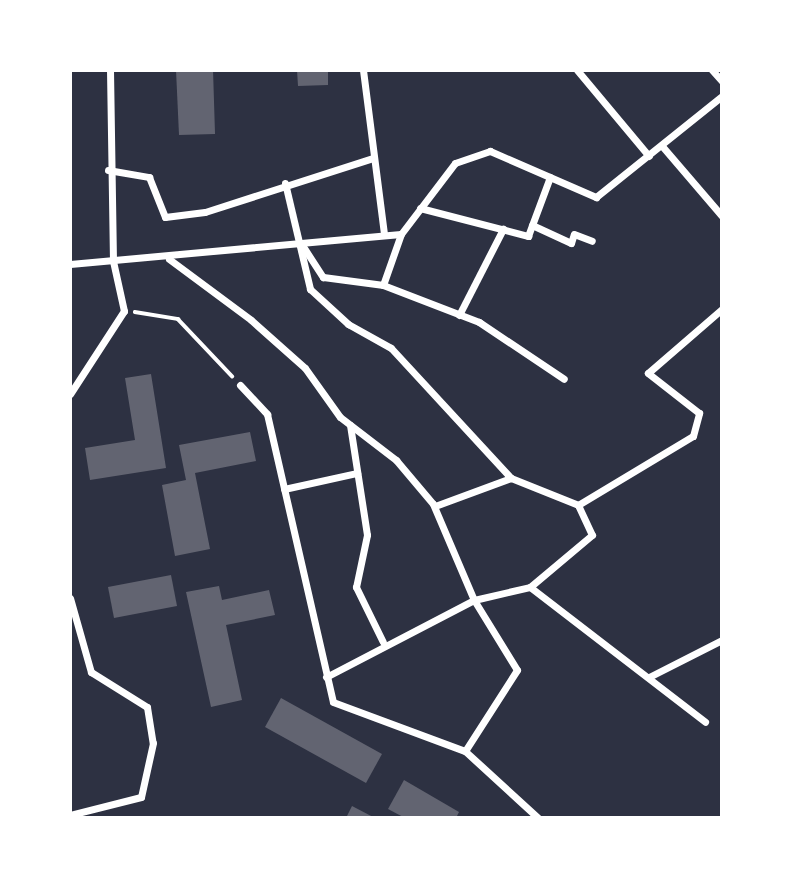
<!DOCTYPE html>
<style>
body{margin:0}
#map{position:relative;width:792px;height:888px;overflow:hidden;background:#2d3142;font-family:Helvetica,sans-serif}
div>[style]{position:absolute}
.building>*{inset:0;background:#626471}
.path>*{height:3.5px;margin:-1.75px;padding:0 1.75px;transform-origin:1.75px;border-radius:1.75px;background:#fff}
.minor>*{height:7px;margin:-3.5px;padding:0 3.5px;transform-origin:3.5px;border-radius:3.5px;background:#fff}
span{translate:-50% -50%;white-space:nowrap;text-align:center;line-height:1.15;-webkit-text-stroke:5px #fff;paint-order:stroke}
.frame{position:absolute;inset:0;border:72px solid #fff;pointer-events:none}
</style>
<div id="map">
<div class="building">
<div style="clip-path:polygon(176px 70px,213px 70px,215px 134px,179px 135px)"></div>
<div style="clip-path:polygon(297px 70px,328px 70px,328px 85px,298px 86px)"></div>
<div style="clip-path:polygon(151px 374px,166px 468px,90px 480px,85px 448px,135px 440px,125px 378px)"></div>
<div style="clip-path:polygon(250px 432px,256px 461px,195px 473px,210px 549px,175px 556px,162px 485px,186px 480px,179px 445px)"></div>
<div style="clip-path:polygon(171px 575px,177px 606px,114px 618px,108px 587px)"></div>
<div style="clip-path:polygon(219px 586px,222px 600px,269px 590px,275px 615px,226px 625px,242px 700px,211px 707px,186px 592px)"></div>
<div style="clip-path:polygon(281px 698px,382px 754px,366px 783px,265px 727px)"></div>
<div style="clip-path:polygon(404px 780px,459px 812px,456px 818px,405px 818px,388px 809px)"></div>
<div style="clip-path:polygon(352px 806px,375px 818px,346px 818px)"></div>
</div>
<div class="path">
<div style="left:135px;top:312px;width:44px;rotate:9.2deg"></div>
<div style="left:178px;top:319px;width:79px;rotate:46.5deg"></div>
</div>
<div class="minor">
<div style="left:363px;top:70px;width:166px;rotate:82.7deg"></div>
<div style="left:577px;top:70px;width:112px;rotate:50.1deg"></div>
<div style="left:712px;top:70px;width:15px;rotate:48deg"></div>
<div style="left:662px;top:146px;width:92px;rotate:49.4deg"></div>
<div style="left:108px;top:170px;width:42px;rotate:9.7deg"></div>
<div style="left:149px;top:177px;width:43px;rotate:68.2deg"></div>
<div style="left:165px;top:217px;width:40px;rotate:-7.1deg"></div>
<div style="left:205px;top:212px;width:176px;rotate:-17.8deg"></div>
<div style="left:285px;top:183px;width:109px;rotate:76.7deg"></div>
<div style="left:310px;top:289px;width:52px;rotate:42.6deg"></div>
<div style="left:348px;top:324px;width:49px;rotate:29.2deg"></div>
<div style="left:391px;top:348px;width:177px;rotate:47.3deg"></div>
<div style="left:511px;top:478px;width:72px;rotate:21.9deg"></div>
<div style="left:578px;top:505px;width:134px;rotate:-31deg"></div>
<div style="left:693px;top:436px;width:24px;rotate:-75deg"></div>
<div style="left:699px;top:413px;width:65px;rotate:-141.9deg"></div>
<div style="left:648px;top:373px;width:98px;rotate:-40.9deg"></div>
<div style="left:420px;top:208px;width:112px;rotate:14.5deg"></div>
<div style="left:528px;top:236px;width:63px;rotate:-69.6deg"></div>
<div style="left:532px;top:225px;width:43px;rotate:24.8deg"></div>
<div style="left:571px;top:243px;width:9px;rotate:-72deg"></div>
<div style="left:574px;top:234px;width:19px;rotate:21deg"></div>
<div style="left:304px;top:248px;width:35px;rotate:57deg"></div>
<div style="left:323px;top:277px;width:61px;rotate:7.6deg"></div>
<div style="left:383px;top:285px;width:103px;rotate:21.1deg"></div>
<div style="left:479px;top:322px;width:102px;rotate:33.8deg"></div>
<div style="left:169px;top:259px;width:102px;rotate:36.6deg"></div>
<div style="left:251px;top:320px;width:72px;rotate:41.6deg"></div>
<div style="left:305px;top:368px;width:60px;rotate:54.5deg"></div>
<div style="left:340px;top:417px;width:71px;rotate:37.5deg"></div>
<div style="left:396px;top:460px;width:57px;rotate:49.9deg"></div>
<div style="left:433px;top:504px;width:104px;rotate:66.9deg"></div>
<div style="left:474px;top:600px;width:57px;rotate:-13.1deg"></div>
<div style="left:70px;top:264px;width:332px;rotate:-5.2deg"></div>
<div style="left:401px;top:234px;width:89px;rotate:-52.7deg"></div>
<div style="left:455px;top:163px;width:37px;rotate:-19deg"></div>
<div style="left:490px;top:151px;width:116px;rotate:23.5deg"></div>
<div style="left:596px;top:197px;width:161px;rotate:-38.7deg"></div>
<div style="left:383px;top:285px;width:54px;rotate:-70.6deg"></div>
<div style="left:459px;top:315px;width:97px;rotate:-62.9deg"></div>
<div style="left:240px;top:385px;width:40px;rotate:47deg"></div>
<div style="left:267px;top:414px;width:295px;rotate:77.1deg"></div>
<div style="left:333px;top:702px;width:141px;rotate:20.4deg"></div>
<div style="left:465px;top:751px;width:99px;rotate:42.5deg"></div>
<div style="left:70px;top:394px;width:99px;rotate:-57deg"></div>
<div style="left:124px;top:311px;width:51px;rotate:-102.4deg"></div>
<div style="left:113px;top:261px;width:191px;rotate:-90.9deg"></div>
<div style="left:350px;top:425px;width:111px;rotate:81.2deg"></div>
<div style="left:367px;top:535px;width:53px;rotate:101.9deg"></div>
<div style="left:356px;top:587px;width:61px;rotate:63.9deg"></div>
<div style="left:284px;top:489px;width:75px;rotate:-12.4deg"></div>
<div style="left:435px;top:506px;width:81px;rotate:-20.2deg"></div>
<div style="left:530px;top:587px;width:221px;rotate:37.6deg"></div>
<div style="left:530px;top:587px;width:81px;rotate:-40deg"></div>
<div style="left:592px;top:535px;width:33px;rotate:-115deg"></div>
<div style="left:70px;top:598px;width:77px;rotate:74.2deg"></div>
<div style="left:91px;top:672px;width:66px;rotate:32deg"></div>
<div style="left:147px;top:707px;width:36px;rotate:81deg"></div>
<div style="left:153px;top:743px;width:55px;rotate:102.5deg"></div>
<div style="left:141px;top:797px;width:73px;rotate:165.8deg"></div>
<div style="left:326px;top:677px;width:167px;rotate:-27.5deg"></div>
<div style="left:474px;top:600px;width:82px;rotate:58.4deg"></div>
<div style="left:517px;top:670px;width:96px;rotate:122.7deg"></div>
<div style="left:649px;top:677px;width:82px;rotate:-26.9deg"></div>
</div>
<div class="frame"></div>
</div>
